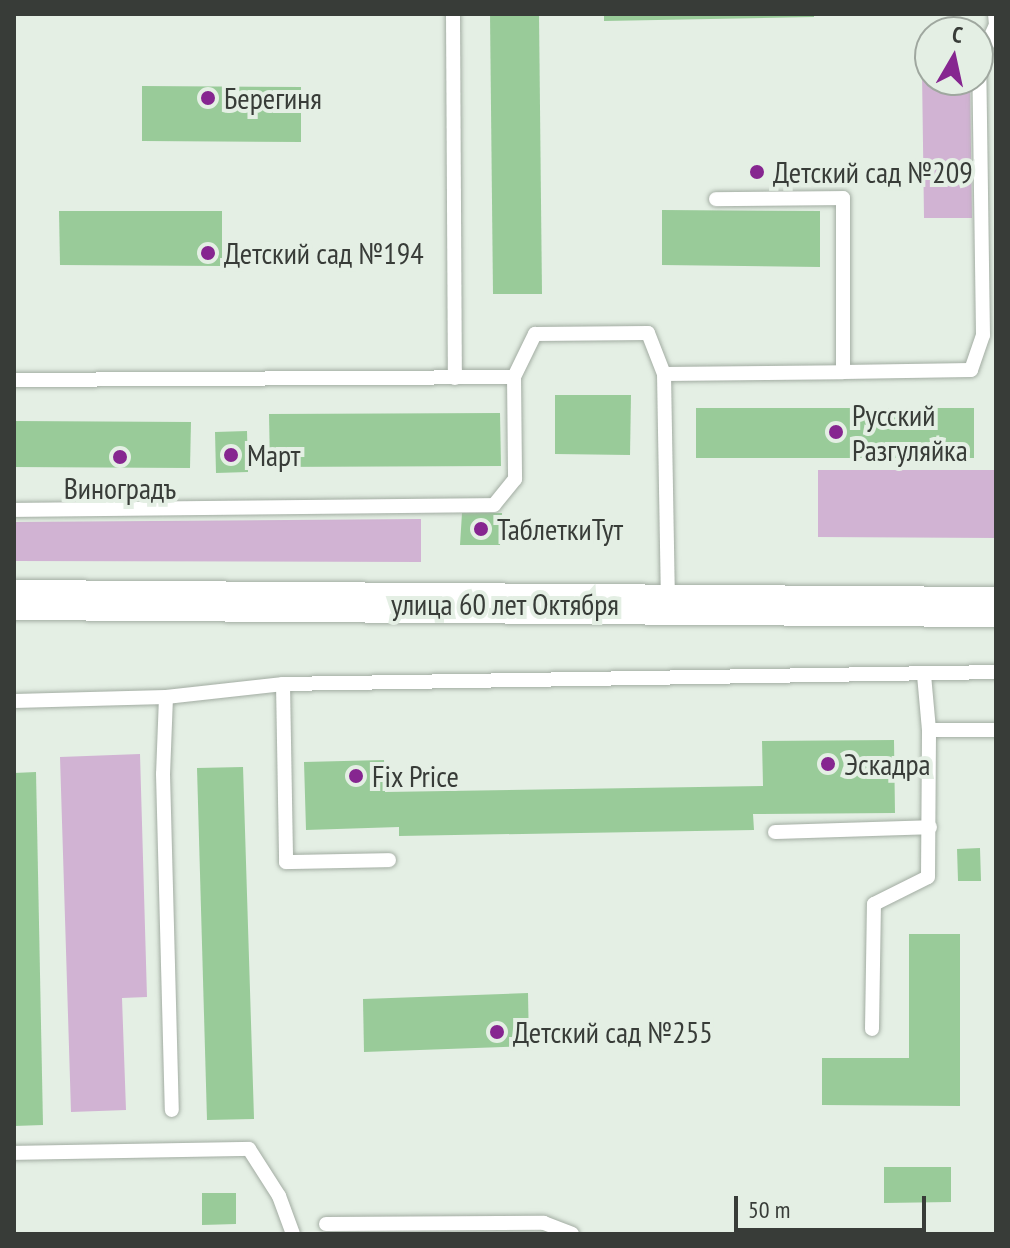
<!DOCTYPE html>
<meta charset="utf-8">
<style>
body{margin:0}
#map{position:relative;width:1010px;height:1248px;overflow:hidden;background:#e4efe4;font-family:"PT Sans Narrow",sans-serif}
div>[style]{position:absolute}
.green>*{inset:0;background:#d1b3d3}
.building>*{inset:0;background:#99cb99}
.roads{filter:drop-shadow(0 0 2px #a2aca2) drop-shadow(0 0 2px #a2aca2)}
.service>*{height:14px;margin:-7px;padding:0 7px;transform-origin:7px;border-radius:7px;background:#fff}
.secondary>*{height:40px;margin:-20px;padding:0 20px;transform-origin:20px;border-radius:20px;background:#fff}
.dots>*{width:22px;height:22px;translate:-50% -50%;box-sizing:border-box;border:4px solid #e4efe4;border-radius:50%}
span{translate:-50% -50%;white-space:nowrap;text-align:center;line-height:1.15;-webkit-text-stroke:8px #e4efe4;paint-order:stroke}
.poi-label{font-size:30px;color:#383c38}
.left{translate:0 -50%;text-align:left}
.street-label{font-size:30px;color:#383c38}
.frame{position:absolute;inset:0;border:16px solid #383c38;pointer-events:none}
.north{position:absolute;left:914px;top:16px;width:80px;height:80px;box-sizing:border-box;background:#e4efe4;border:2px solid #9fa79f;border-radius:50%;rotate:9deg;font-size:22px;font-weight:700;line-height:32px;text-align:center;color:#383c38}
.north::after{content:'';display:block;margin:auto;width:28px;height:36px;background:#862690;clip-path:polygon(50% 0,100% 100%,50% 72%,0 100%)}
.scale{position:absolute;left:734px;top:1196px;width:192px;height:36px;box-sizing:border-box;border:4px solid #383c38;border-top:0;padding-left:10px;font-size:24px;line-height:28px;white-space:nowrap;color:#383c38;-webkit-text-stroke:6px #e4efe4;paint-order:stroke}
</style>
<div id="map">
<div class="green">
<div style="clip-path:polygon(922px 72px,930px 72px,930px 80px,970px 80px,972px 218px,924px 218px)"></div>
<div style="clip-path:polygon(818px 470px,996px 470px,996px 538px,818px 537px)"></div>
<div style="clip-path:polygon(421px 519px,421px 562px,14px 561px,14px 522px)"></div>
<div style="clip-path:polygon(140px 754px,147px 997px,122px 998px,126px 1110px,71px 1112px,60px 757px)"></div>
</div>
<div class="building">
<div style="clip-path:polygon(490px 14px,539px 14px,542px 294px,493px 294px)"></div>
<div style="clip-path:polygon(604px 14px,814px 14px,814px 17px,604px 21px)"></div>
<div style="clip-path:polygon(142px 86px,301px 87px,301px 142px,142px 141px)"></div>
<div style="clip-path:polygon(662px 210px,820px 211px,820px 267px,662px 265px)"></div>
<div style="clip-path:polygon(59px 211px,222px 211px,222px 266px,60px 265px)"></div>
<div style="clip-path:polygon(555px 395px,631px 395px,630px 455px,555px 454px)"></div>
<div style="clip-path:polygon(696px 408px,974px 408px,974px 458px,696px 458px)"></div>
<div style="clip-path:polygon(500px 413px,501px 466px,270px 467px,269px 414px)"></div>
<div style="clip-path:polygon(14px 421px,191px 422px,190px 468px,14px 467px)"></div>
<div style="clip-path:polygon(247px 431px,248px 472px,216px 473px,215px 432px)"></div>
<div style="clip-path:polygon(462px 513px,502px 513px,500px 545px,460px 545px)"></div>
<div style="clip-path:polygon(894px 740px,895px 813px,753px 814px,754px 830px,399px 836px,399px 827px,306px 830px,304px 762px,384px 760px,385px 792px,763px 786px,762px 741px)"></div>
<div style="clip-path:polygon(243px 767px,254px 1119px,207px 1120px,197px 768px)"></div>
<div style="clip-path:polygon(36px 772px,43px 1125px,14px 1126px,14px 773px)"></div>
<div style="clip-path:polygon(980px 848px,981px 881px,958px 881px,957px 849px)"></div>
<div style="clip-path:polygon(909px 934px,960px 934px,960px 1106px,822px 1105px,822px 1058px,909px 1058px)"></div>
<div style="clip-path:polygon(528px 993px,529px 1046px,364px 1052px,363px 999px)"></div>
<div style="clip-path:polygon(884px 1167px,951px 1167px,951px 1202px,884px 1203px)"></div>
<div style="clip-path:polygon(202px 1193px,236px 1193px,236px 1224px,202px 1225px)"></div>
</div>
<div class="roads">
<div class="service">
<div style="left:453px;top:14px;width:364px;rotate:89.7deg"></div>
<div style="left:843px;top:372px;width:128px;rotate:-0.9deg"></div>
<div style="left:971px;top:370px;width:37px;rotate:-71deg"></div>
<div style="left:983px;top:335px;width:273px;rotate:-90.8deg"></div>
<div style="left:979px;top:62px;width:41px;rotate:-65.3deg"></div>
<div style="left:996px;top:25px;width:11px;rotate:-95deg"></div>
<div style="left:664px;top:374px;width:179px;rotate:-0.6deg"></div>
<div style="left:843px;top:372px;width:174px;rotate:-90deg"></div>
<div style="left:843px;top:198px;width:127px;rotate:179.5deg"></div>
<div style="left:514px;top:377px;width:48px;rotate:-64deg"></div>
<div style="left:535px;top:334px;width:113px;rotate:-0.5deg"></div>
<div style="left:648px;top:333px;width:44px;rotate:68.7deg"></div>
<div style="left:664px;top:374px;width:230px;rotate:89deg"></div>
<div style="left:14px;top:380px;width:500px;rotate:-0.34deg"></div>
<div style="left:514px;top:377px;width:102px;rotate:89.4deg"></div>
<div style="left:515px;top:479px;width:33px;rotate:129deg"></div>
<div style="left:494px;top:505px;width:480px;rotate:179.4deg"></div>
<div style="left:283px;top:684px;width:178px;rotate:89deg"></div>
<div style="left:286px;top:862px;width:103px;rotate:-1.1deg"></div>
<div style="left:166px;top:697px;width:77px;rotate:92.2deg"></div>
<div style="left:163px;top:774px;width:336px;rotate:88.5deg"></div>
<div style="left:14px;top:701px;width:152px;rotate:-1.5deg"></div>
<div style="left:166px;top:697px;width:118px;rotate:-6.3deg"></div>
<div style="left:283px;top:684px;width:713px;rotate:-0.96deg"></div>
<div style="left:929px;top:730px;width:67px"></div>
<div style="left:775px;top:832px;width:155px;rotate:-1.8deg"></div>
<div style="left:872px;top:1029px;width:125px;rotate:-89.1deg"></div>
<div style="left:874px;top:904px;width:60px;rotate:-26.6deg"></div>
<div style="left:928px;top:877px;width:147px;rotate:-89.6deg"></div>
<div style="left:929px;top:730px;width:55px;rotate:-95.2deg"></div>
<div style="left:14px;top:1153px;width:235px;rotate:-1deg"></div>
<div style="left:249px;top:1149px;width:56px;rotate:57.4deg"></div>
<div style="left:279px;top:1196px;width:40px;rotate:69.8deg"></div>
<div style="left:326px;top:1224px;width:218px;rotate:-0.3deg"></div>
<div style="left:544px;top:1223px;width:30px;rotate:21deg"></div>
</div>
<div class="secondary">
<div style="left:14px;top:600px;width:982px;rotate:0.41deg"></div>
</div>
</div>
<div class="dots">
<div style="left:208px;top:98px;background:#862690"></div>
<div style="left:757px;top:172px;background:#862690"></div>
<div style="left:208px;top:253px;background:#862690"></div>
<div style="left:836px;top:432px;background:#862690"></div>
<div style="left:231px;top:455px;background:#862690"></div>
<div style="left:120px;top:457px;background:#862690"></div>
<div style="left:481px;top:529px;background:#862690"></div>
<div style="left:828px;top:764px;background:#862690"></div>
<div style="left:356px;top:776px;background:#862690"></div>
<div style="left:497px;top:1032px;background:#862690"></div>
</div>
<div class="poi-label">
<span class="left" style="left:224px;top:98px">Берегиня</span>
<span class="left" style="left:773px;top:172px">Детский сад №209</span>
<span class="left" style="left:224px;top:253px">Детский сад №194</span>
<span class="left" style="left:852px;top:432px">Русский<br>Разгуляйка</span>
<span class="left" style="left:247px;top:455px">Март</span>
<span style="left:120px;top:488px">Виноградъ</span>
<span class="left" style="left:497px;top:529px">ТаблеткиТут</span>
<span class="left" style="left:844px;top:764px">Эскадра</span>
<span class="left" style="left:372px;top:776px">Fix Price</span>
<span class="left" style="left:513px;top:1032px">Детский сад №255</span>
</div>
<div class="street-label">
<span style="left:505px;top:604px">улица 60 лет Октября</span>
</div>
<div class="frame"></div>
<div class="north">С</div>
<div class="scale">50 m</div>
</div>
